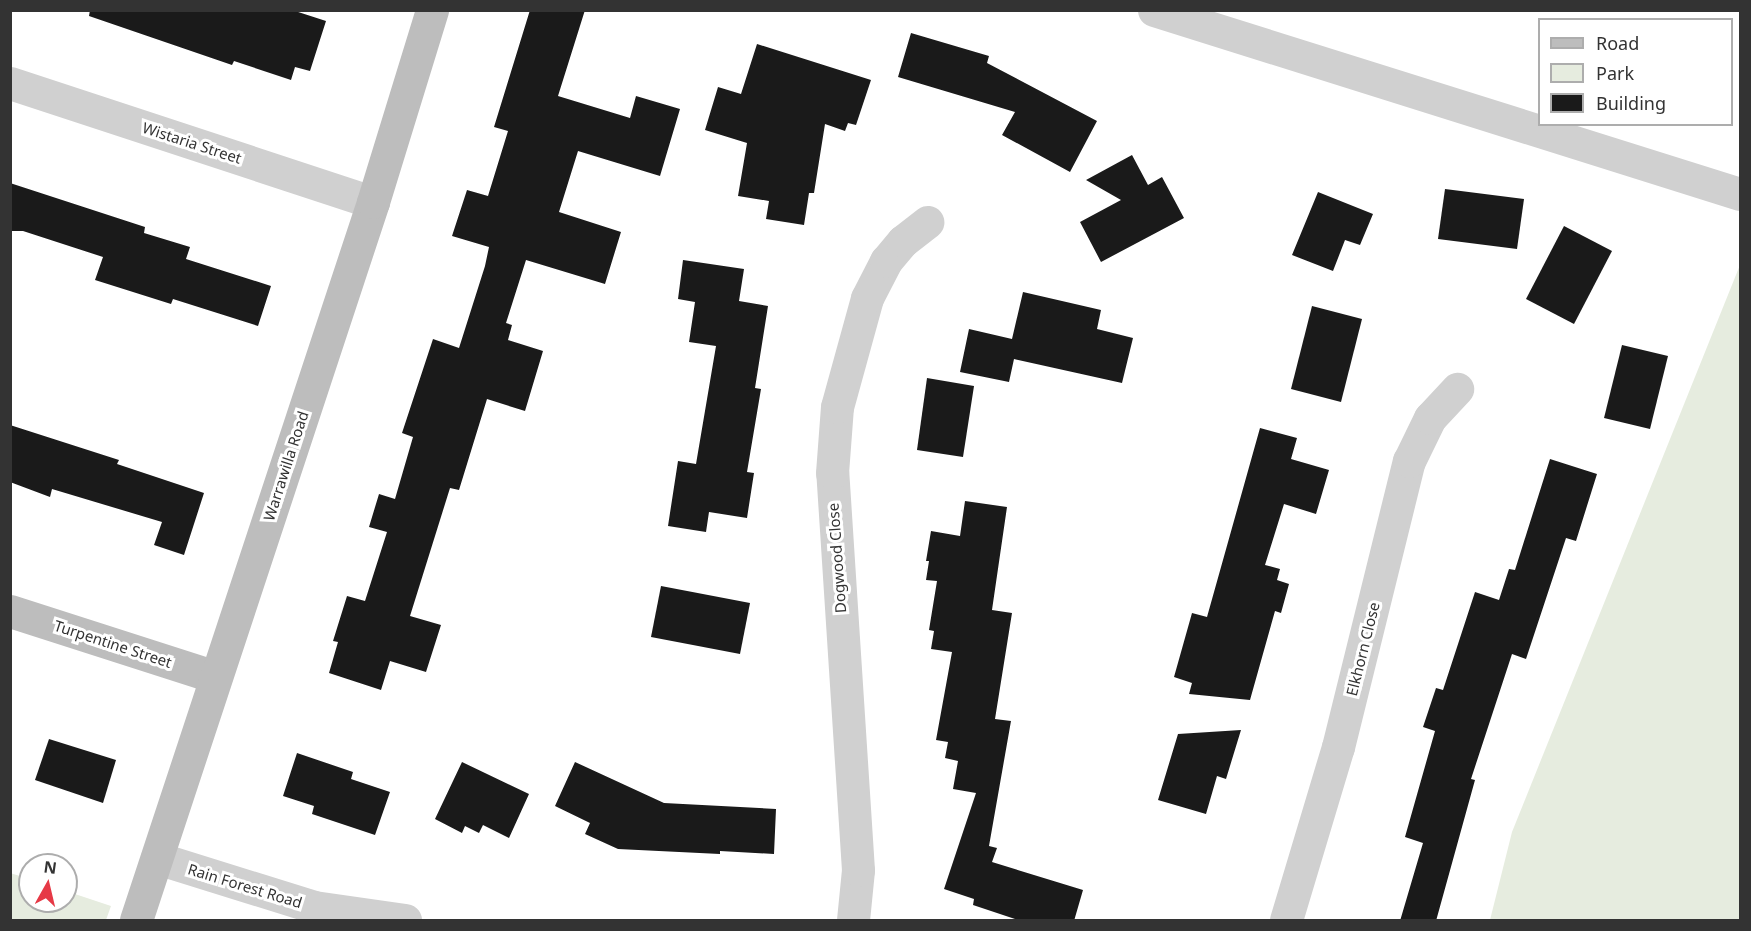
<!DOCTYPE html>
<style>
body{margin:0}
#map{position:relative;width:1751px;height:931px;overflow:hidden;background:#fff;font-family:"Noto Sans",sans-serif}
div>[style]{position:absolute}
.green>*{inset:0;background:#e6ecdf}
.building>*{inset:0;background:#1a1a1a}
.street>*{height:33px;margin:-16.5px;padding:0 16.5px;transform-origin:16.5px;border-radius:16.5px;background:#d0d0d0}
.secondary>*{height:33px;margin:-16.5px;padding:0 16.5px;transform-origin:16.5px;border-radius:16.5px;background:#bdbdbd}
span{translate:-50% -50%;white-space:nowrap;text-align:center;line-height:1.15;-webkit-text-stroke:6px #fff;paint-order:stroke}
.street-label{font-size:15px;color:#333}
.frame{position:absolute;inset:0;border:12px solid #333;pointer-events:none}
.legend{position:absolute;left:1538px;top:18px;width:195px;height:108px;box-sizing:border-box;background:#fff;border:2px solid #adadad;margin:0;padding:8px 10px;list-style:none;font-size:18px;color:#333}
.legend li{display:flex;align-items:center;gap:12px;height:30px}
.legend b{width:30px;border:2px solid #adadad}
.north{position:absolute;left:18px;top:853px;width:60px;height:60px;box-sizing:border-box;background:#fff;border:2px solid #adadad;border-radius:50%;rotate:8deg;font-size:16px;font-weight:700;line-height:24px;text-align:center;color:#333}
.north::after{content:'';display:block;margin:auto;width:21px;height:27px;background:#e63946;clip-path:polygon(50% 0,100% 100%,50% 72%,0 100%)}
</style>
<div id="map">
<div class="green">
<div style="clip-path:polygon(1740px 265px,1740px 920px,1490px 920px,1512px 832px)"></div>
<div style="clip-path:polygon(10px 873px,30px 879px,30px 901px,66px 901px,66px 891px,111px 906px,106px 920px,11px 920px)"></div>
</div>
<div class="building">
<div style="clip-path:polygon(90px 10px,292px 10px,326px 21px,310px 71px,295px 67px,291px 80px,234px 61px,232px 65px,89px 16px)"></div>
<div style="clip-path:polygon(530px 10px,585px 10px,558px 96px,630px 118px,636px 96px,680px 109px,660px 176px,578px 151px,559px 212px,621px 232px,605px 284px,526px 260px,506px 323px,512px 325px,508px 340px,543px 351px,525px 411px,487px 399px,459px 490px,450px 488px,410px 616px,441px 625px,426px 672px,390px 661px,381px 690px,329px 673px,338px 642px,333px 641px,347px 596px,365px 601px,387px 532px,369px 527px,379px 494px,395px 499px,413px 437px,402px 433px,433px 339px,459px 348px,485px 266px,489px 247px,452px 236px,467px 190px,488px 196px,508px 131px,494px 127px)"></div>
<div style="clip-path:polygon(911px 33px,989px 56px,987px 63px,1097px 121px,1070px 172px,1002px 135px,1015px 112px,898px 77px)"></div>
<div style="clip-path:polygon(757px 44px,871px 80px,856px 125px,848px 123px,845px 131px,825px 124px,814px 193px,809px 193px,804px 225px,766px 219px,769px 201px,738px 196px,747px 143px,705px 130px,718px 87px,741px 94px)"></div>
<div style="clip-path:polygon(1132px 155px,1148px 185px,1162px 177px,1184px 218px,1101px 262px,1080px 222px,1121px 200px,1086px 180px)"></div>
<div style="clip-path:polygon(10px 183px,145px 227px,144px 233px,190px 247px,186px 259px,271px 286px,258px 326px,173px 299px,171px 304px,95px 280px,103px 257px,23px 231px,10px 231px)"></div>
<div style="clip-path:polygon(1445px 189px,1524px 199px,1517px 249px,1438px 239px)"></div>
<div style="clip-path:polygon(1318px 192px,1373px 214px,1360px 245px,1345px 240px,1333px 271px,1292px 255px)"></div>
<div style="clip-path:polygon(1564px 226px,1612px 251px,1574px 324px,1526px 299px)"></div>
<div style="clip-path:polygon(683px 260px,744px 269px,739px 301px,768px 306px,755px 388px,761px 389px,747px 472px,754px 473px,747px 518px,709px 512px,706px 532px,668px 526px,678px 461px,696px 464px,716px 346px,689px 342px,695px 302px,678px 299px)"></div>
<div style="clip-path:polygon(1023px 292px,1101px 310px,1097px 329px,1133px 338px,1122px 383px,1014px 359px,1009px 382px,960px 372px,969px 329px,1012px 339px)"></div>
<div style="clip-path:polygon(1312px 306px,1362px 319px,1341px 402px,1291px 389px)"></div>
<div style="clip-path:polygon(1622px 345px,1668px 356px,1650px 429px,1604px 418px)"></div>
<div style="clip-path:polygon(927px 378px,974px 386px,963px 457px,917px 450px)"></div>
<div style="clip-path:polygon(10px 425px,119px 460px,117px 464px,204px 493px,184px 555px,154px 545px,162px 522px,52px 489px,50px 497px,10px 482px)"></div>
<div style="clip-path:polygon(1260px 428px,1297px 438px,1291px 459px,1329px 470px,1316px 514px,1284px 504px,1265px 565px,1280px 569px,1277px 580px,1289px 584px,1281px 613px,1275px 611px,1250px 700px,1189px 694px,1192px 683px,1174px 677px,1192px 613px,1207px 617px)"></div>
<div style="clip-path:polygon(1550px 459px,1597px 474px,1576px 541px,1566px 538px,1526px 659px,1512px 654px,1471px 779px,1475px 780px,1436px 921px,1400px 921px,1423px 843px,1405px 837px,1435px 731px,1423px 727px,1436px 688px,1443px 690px,1475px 592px,1499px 600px,1509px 569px,1515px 570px)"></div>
<div style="clip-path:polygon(965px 501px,1007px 507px,992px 610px,1012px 613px,995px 719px,1011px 721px,989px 846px,997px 848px,992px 862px,1083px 890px,1074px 921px,1021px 921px,973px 905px,974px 899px,944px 889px,976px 793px,953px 789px,958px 761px,945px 758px,948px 742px,936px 740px,952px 652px,931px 649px,934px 631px,929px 630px,937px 581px,926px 580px,929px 561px,926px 561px,931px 531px,960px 536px)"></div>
<div style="clip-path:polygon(661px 586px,750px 603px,740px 654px,651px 637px)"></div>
<div style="clip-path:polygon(1241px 730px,1226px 779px,1217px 776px,1206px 814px,1158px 800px,1178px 734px)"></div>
<div style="clip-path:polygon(49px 739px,116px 760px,103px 803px,35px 780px)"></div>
<div style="clip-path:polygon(297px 753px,353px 772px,351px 779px,390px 792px,375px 835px,312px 814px,314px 806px,283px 796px)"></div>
<div style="clip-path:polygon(462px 762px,529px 794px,509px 838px,483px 825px,479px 833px,465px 826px,462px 833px,435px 819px)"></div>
<div style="clip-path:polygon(575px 762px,664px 803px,776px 809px,774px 854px,720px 851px,720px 854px,618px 849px,585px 834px,590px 823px,555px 806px)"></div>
</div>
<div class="street">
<div style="left:1154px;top:10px;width:614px;rotate:17.43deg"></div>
<div style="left:10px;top:83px;width:382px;rotate:18.2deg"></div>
<div style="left:157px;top:858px;width:164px;rotate:17.3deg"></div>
<div style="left:314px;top:907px;width:92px;rotate:8.1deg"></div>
<div style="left:853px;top:920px;width:50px;rotate:-84.3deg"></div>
<div style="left:858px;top:870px;width:398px;rotate:-93.7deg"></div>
<div style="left:832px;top:473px;width:66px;rotate:-85.7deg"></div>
<div style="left:837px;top:407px;width:113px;rotate:-74.6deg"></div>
<div style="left:867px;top:298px;width:42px;rotate:-62.8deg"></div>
<div style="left:886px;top:261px;width:26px;rotate:-50deg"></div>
<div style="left:903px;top:241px;width:31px;rotate:-38deg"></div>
<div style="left:1286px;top:920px;width:181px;rotate:-73.3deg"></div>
<div style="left:1338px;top:747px;width:295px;rotate:-76.1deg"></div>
<div style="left:1409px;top:461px;width:48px;rotate:-64deg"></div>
<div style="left:1430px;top:418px;width:40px;rotate:-47deg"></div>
</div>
<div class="secondary">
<div style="left:10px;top:611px;width:216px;rotate:17.8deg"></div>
<div style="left:136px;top:920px;width:756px;rotate:-71.73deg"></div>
<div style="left:373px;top:202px;width:201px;rotate:-72.9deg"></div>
</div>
<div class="street-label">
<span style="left:192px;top:143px;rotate:18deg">Wistaria Street</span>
<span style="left:286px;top:466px;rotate:-72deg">Warrawilla Road</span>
<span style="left:837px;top:558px;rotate:-94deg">Dogwood Close</span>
<span style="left:113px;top:644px;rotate:18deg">Turpentine Street</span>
<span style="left:1363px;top:649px;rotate:-76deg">Elkhorn Close</span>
<span style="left:245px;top:886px;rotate:17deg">Rain Forest Road</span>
</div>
<div class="frame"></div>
<ul class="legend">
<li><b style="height:8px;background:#bdbdbd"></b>Road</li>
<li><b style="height:16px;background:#e6ecdf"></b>Park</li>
<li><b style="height:16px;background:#1a1a1a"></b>Building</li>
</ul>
<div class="north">N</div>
</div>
